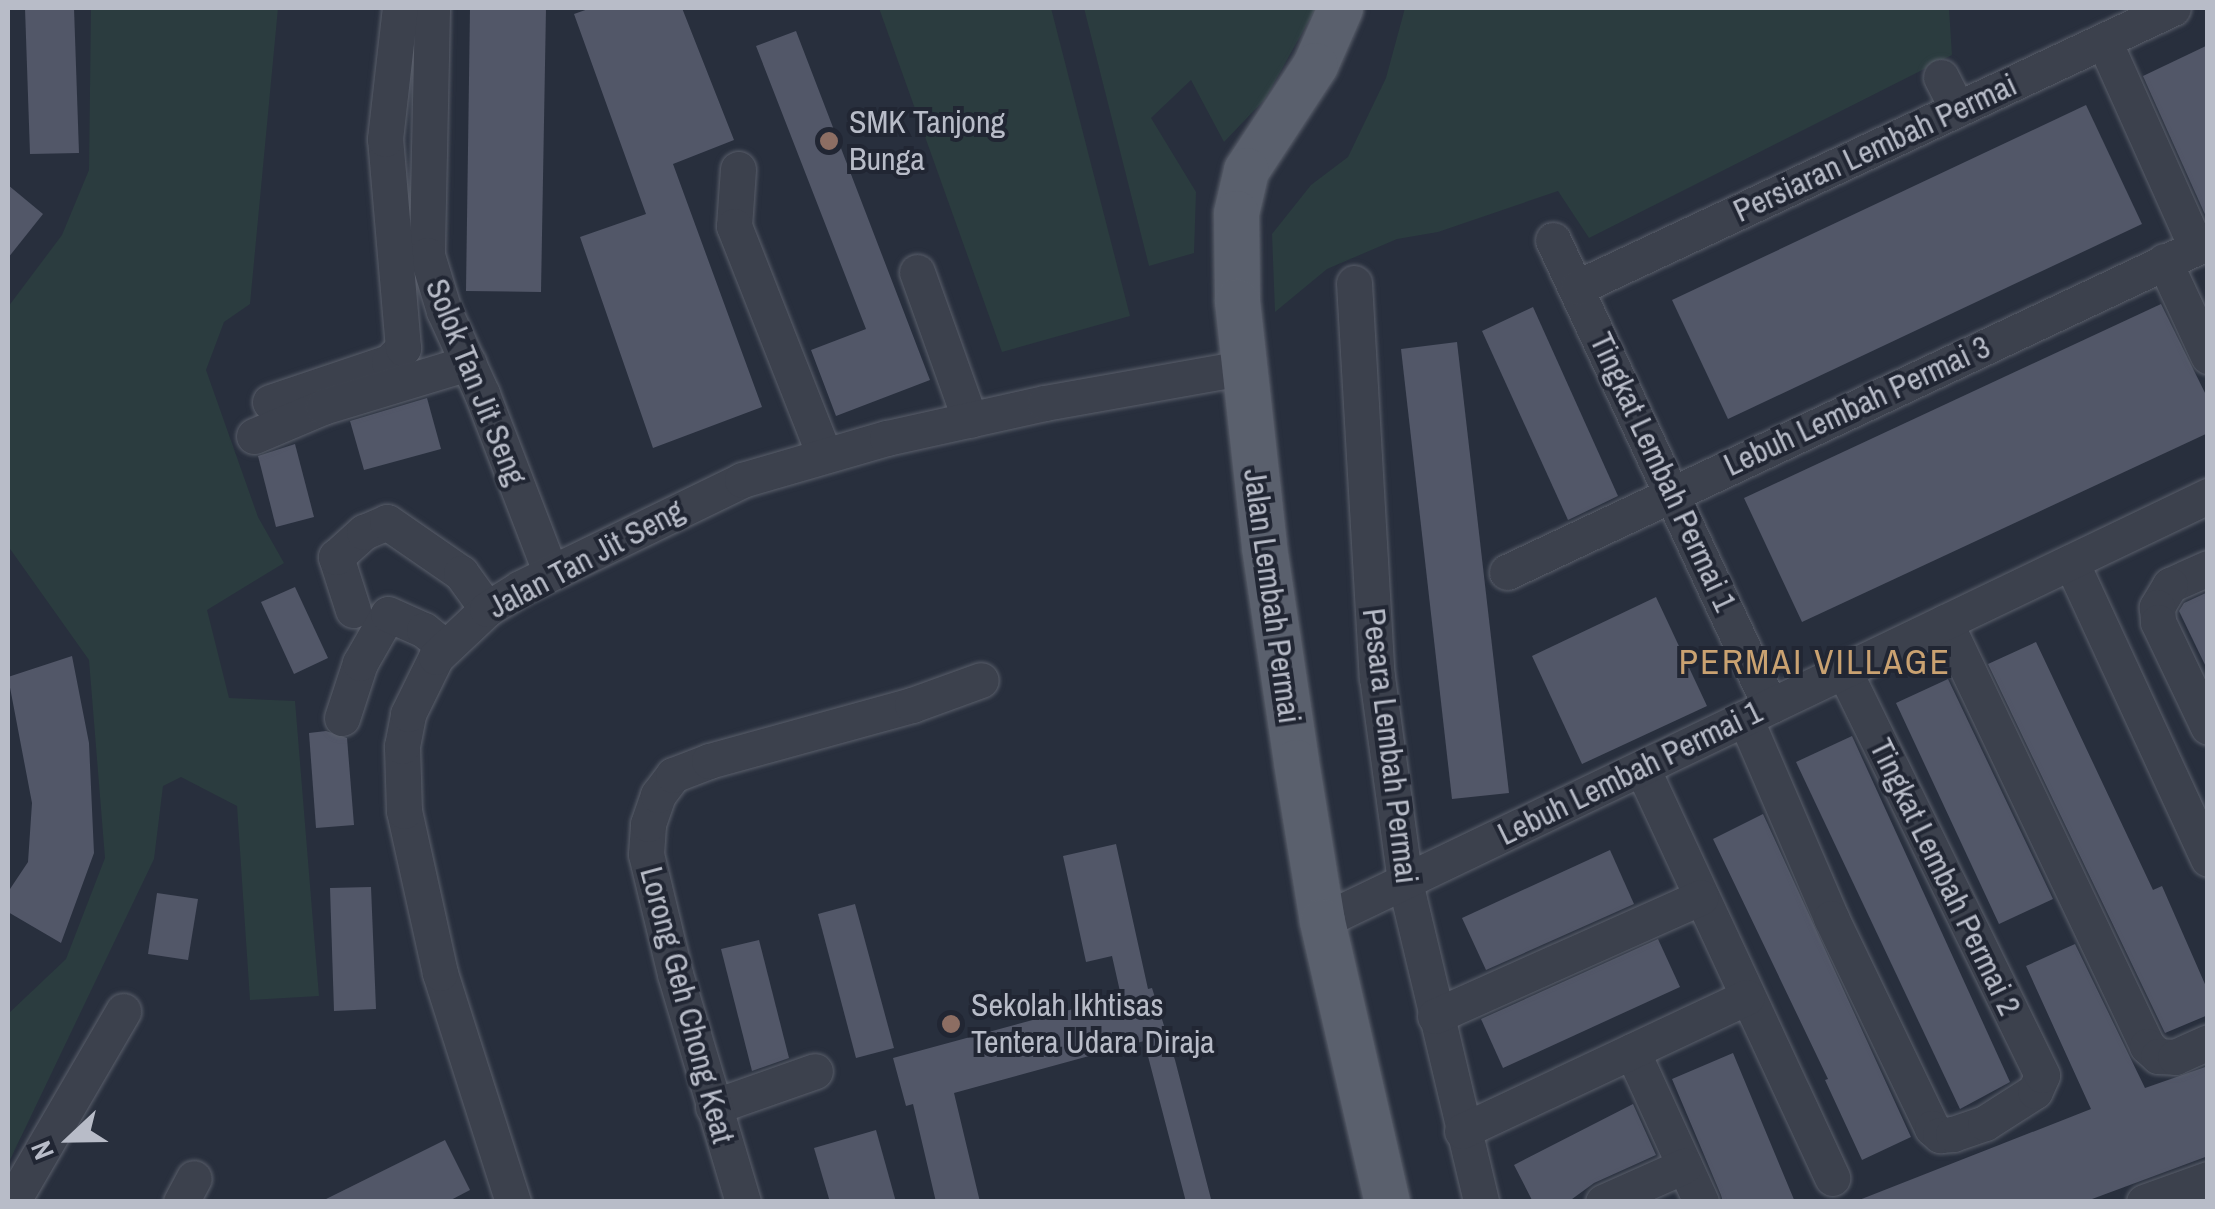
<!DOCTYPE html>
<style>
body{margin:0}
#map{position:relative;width:2215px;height:1209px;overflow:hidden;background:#282f3d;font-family:"Archivo Narrow",sans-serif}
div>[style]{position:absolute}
.green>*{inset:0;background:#2b3c3f}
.building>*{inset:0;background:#525768}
.roads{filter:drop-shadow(0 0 2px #5a5f6b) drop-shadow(0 0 2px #5a5f6b)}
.minor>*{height:35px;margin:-17.5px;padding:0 17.5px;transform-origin:17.5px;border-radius:17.5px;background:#3c414d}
.major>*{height:45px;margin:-22.5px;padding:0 22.5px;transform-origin:22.5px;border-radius:22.5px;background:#5a606d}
.dots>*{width:28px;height:28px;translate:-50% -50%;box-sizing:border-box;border:5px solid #212633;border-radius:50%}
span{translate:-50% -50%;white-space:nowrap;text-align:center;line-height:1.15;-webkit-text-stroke:8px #212633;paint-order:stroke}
.poi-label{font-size:32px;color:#b8bcc8}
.left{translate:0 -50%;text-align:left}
.street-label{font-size:32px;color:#b8bcc8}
.neighbourhood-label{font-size:35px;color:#caa271;letter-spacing:2.5px}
.frame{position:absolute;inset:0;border:10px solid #b8bcc8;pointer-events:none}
.north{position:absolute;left:20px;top:1089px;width:100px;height:100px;-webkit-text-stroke:8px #212633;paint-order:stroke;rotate:248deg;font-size:28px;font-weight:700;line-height:40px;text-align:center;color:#b8bcc8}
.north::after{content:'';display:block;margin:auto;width:35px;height:45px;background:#b8bcc8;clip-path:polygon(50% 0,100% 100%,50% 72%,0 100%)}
</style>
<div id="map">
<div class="green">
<div style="clip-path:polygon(91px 8px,278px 8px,250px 304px,224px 322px,206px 370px,258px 517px,284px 563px,207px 610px,229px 698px,295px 701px,319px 996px,250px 1000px,237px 806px,181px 777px,163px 786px,154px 859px,8px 1164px,8px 1014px,66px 959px,105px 858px,89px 660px,8px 546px,8px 307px,62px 235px,89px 170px)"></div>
<div style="clip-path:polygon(879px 8px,1051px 8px,1130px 316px,1002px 352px)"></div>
<div style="clip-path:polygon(1084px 8px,1316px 8px,1265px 99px,1224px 142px,1191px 80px,1151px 118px,1196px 192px,1194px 253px,1149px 266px)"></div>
<div style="clip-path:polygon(1405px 8px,1949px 8px,1952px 55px,1589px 238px,1558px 191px,1438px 232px,1397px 239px,1327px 269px,1275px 312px,1272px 234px,1311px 185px,1348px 157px,1386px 78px)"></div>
</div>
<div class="building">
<div style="clip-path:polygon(25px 8px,74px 8px,79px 153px,30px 154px)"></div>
<div style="clip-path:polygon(470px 8px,546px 8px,541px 292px,466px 291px)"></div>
<div style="clip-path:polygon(591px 8px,682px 8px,734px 140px,673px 164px,762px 407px,653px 448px,580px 237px,646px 214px,574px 14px)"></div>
<div style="clip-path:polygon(796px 31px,930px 380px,836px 416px,811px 350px,866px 329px,756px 46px)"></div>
<div style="clip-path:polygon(2208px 45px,2208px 221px,2143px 76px)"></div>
<div style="clip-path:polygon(2086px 105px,2142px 224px,1728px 419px,1672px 300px)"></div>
<div style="clip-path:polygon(8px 185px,43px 214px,8px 258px)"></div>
<div style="clip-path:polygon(2161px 304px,2208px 399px,2208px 433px,1802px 622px,1744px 498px)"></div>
<div style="clip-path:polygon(1533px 307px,1618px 496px,1568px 520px,1482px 331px)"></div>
<div style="clip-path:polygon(1457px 342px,1509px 793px,1452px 799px,1401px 349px)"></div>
<div style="clip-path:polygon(427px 398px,441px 449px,364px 470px,350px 421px)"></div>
<div style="clip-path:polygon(295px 444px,314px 517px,276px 527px,258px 456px)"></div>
<div style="clip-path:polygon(295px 587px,328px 658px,294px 674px,261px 602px)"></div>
<div style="clip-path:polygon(2208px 592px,2208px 671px,2179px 611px,2184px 603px)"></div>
<div style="clip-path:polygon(1656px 597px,1707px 706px,1582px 764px,1532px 656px)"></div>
<div style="clip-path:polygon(2036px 642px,2153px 890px,2162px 886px,2208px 991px,2208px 1015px,2165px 1033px,1988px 664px)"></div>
<div style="clip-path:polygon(72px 656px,89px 743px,94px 853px,61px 943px,8px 912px,8px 892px,28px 862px,32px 803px,8px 677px)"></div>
<div style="clip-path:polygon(1948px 679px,2053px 899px,1999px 924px,1896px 703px)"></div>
<div style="clip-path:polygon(326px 731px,347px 738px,354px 825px,316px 828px,309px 733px)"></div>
<div style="clip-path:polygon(1852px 736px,2010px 1082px,1960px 1109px,1796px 762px)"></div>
<div style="clip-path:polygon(1763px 814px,1911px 1137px,1862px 1160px,1825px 1080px,1828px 1079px,1713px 839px)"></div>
<div style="clip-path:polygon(1116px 844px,1148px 989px,1152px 988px,1175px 1060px,1211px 1199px,1186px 1202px,1144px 1041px,954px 1093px,980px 1202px,936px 1202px,913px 1104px,906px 1106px,893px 1058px,1121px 996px,1112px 956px,1086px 962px,1063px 856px)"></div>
<div style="clip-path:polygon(1610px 850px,1634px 904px,1486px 970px,1462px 918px)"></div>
<div style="clip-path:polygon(371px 887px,376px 1009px,334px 1011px,330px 888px)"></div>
<div style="clip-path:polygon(157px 893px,198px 899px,188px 960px,148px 954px)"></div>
<div style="clip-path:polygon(855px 904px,894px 1048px,856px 1058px,818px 914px)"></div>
<div style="clip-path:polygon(1658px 939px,1680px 987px,1503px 1068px,1481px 1019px)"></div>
<div style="clip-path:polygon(759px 940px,789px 1058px,752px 1071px,721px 949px)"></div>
<div style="clip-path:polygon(2075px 944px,2145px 1088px,2208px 1066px,2208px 1156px,2084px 1202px,1854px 1202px,2091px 1109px,2026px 966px)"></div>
<div style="clip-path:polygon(1733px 1053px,1795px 1202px,1723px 1202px,1721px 1195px,1672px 1079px)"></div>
<div style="clip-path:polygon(1633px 1104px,1656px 1155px,1594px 1183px,1568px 1202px,1533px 1202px,1514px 1165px)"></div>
<div style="clip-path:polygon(876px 1130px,896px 1202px,830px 1202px,814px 1148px)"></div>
<div style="clip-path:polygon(445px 1140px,470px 1190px,447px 1202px,320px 1202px)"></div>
</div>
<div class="roads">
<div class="minor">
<div style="left:432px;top:8px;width:247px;rotate:91.2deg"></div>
<div style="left:427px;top:255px;width:59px;rotate:73.1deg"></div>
<div style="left:444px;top:311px;width:91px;rotate:65.4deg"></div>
<div style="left:482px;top:394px;width:190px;rotate:69deg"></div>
<div style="left:2104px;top:41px;width:226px;rotate:65.9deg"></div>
<div style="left:1941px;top:77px;width:36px;rotate:63deg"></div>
<div style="left:738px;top:169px;width:57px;rotate:94deg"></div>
<div style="left:734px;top:226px;width:246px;rotate:68.5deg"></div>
<div style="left:1553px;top:240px;width:514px;rotate:65.03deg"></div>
<div style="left:2164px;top:261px;width:105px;rotate:65.1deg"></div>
<div style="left:917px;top:272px;width:157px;rotate:70.3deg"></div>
<div style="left:1354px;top:283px;width:395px;rotate:86.7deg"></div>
<div style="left:1377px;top:677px;width:207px;rotate:82.2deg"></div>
<div style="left:1405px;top:882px;width:329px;rotate:76.6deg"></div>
<div style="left:1578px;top:287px;width:657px;rotate:-25.12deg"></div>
<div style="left:270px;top:402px;width:126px;rotate:-18.6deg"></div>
<div style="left:389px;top:362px;width:20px;rotate:-45deg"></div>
<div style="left:403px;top:348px;width:210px;rotate:-94.9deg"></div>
<div style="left:385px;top:139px;width:132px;rotate:-83.5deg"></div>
<div style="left:254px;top:436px;width:75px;rotate:-22.8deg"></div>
<div style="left:323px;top:407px;width:152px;rotate:-16.9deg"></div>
<div style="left:2071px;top:562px;width:327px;rotate:65.2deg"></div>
<div style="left:2208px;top:568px;width:42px;rotate:155.9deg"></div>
<div style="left:2170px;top:585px;width:26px;rotate:121deg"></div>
<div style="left:2157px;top:607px;width:15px;rotate:86deg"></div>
<div style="left:2158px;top:622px;width:116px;rotate:64.5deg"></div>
<div style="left:1507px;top:572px;width:775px;rotate:-25.21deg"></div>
<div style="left:353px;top:610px;width:56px;rotate:-107.8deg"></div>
<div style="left:336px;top:557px;width:38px;rotate:-42deg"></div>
<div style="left:364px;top:532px;width:25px;rotate:-23deg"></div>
<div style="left:387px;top:522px;width:90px;rotate:34.6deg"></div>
<div style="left:461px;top:573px;width:44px;rotate:54.2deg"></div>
<div style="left:1945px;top:622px;width:470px;rotate:64.5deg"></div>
<div style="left:2147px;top:1046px;width:15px;rotate:42deg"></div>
<div style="left:2158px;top:1056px;width:17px;rotate:3deg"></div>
<div style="left:2175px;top:1057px;width:36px;rotate:-24deg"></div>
<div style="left:342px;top:718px;width:58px;rotate:-71.9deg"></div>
<div style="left:360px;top:663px;width:56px;rotate:-60.3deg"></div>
<div style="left:388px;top:614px;width:39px;rotate:24deg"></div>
<div style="left:424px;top:630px;width:27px;rotate:39deg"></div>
<div style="left:1745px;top:718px;width:218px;rotate:66.7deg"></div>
<div style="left:1831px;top:918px;width:233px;rotate:64.3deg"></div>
<div style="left:1932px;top:1128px;width:11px;rotate:41deg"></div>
<div style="left:1940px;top:1135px;width:13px;rotate:-4deg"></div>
<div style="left:1953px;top:1134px;width:34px;rotate:-19deg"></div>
<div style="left:1985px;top:1123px;width:59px;rotate:-32.6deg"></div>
<div style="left:2035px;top:1091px;width:17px;rotate:-66deg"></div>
<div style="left:2042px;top:1075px;width:451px;rotate:-116.1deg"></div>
<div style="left:1642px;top:768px;width:452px;rotate:65.1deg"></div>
<div style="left:1322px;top:921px;width:983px;rotate:-25.63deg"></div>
<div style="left:1435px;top:1016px;width:291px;rotate:-24.1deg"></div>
<div style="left:1632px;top:1051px;width:166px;rotate:65.4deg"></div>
<div style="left:713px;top:1107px;width:108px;rotate:-19.4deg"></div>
<div style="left:1462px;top:1131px;width:315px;rotate:-25.2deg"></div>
<div style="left:12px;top:1202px;width:221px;rotate:-59.8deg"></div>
<div style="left:181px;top:1202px;width:27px;rotate:-62deg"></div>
<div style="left:513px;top:1202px;width:240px;rotate:-107.7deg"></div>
<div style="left:440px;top:973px;width:166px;rotate:-102.5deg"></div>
<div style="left:404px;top:811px;width:65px;rotate:-91.8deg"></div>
<div style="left:402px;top:746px;width:33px;rotate:-79deg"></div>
<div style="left:408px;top:714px;width:64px;rotate:-63.8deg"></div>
<div style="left:436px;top:657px;width:70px;rotate:-43.3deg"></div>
<div style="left:487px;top:609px;width:39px;rotate:-32deg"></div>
<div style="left:520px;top:588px;width:247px;rotate:-25.9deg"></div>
<div style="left:742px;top:480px;width:151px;rotate:-16.2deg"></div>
<div style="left:887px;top:438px;width:162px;rotate:-12.5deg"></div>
<div style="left:1045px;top:403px;width:200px;rotate:-10.1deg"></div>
<div style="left:743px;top:1202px;width:238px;rotate:-106.6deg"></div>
<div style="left:675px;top:974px;width:123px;rotate:-103.6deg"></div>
<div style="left:646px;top:854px;width:30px;rotate:-86deg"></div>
<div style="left:648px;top:824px;width:31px;rotate:-71deg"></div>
<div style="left:658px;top:795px;width:25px;rotate:-53deg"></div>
<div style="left:673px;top:775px;width:39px;rotate:-21deg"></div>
<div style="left:709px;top:761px;width:211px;rotate:-15.4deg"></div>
<div style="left:912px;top:705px;width:73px;rotate:-19.9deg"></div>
<div style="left:1603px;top:1202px;width:89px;rotate:-24deg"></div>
<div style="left:2144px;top:1202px;width:68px;rotate:-19.8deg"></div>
</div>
<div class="major">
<div style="left:1340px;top:8px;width:62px;rotate:113.7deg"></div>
<div style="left:1315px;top:65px;width:126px;rotate:123.3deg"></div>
<div style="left:1246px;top:170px;width:44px;rotate:103.1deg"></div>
<div style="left:1236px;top:213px;width:88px;rotate:89.3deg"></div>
<div style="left:1237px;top:301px;width:247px;rotate:83.7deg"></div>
<div style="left:1264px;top:547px;width:217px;rotate:81.5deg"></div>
<div style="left:1296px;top:762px;width:161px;rotate:80.7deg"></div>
<div style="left:1322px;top:921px;width:288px;rotate:77deg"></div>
</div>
</div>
<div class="dots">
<div style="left:829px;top:141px;background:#8d6e63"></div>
<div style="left:951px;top:1024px;background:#8d6e63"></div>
</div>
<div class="poi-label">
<span class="left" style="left:849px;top:141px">SMK Tanjong<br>Bunga</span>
<span class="left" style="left:971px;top:1024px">Sekolah Ikhtisas<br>Tentera Udara Diraja</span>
</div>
<div class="street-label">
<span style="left:1875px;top:148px;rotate:-25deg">Persiaran Lembah Permai</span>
<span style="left:476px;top:382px;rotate:68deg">Solok Tan Jit Seng</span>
<span style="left:1857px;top:406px;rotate:-25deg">Lebuh Lembah Permai 3</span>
<span style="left:1663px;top:472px;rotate:65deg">Tingkat Lembah Permai 1</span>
<span style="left:586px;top:559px;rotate:-28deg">Jalan Tan Jit Seng</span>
<span style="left:1272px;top:596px;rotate:82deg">Jalan Lembah Permai</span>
<span style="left:1390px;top:746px;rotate:83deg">Pesara Lembah Permai</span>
<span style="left:1630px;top:773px;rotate:-26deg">Lebuh Lembah Permai 1</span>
<span style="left:1945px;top:877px;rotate:64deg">Tingkat Lembah Permai 2</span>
<span style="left:687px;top:1005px;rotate:75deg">Lorong Geh Chong Keat</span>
</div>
<div class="neighbourhood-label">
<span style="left:1815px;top:662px">PERMAI VILLAGE</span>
</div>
<div class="frame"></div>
<div class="north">N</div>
</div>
